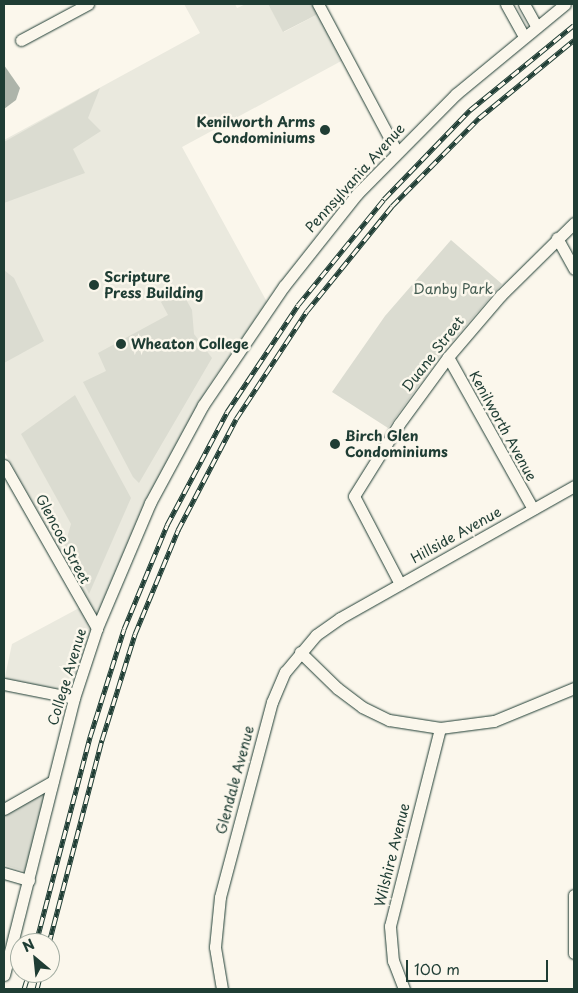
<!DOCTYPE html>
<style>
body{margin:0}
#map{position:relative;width:578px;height:993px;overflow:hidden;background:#fbf7ec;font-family:"Playpen Sans",sans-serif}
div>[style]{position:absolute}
.built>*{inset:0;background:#eae9de}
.green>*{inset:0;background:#dbdcd1}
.water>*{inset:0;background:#adb4aa}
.roads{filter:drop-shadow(0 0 1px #1f3d34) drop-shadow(0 0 1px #1f3d34)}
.minor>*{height:11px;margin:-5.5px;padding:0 5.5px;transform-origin:5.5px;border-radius:5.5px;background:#fbf7ec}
.rail>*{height:5px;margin-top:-2.5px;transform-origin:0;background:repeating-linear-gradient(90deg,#fbf7ec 0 9px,#1f3d34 0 18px);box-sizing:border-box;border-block:1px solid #1f3d34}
.dots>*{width:14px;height:14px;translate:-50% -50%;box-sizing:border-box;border:2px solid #fbf7ec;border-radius:50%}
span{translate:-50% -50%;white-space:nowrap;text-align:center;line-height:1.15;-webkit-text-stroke:5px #fbf7ec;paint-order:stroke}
.poi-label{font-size:14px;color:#1f3d34;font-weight:700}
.right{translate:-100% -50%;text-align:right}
.left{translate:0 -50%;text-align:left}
.street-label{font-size:14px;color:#1f3d34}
.park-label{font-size:14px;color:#455d53}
.frame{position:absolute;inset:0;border:5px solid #1f3d34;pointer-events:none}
.north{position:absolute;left:10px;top:933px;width:50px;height:50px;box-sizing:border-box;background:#fbf7ec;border:1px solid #a3ada2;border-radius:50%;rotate:332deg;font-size:14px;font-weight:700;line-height:20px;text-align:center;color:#1f3d34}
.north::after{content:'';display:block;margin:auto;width:18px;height:22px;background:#1f3d34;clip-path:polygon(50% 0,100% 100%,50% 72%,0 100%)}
.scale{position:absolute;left:406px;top:960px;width:142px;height:22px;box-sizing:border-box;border:2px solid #1f3d34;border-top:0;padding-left:6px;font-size:15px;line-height:18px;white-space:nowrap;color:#1f3d34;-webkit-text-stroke:4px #fbf7ec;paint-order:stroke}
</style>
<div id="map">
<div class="built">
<div style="clip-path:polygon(184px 4px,235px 4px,237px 8px,246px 4px,268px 4px,284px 32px,320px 13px,345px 59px,182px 147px,267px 302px,209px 385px,145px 504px,96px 617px,4px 451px,4px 140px,200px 33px)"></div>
<div style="clip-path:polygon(81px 607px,94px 629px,73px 696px,4px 681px,12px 644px)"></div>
</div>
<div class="green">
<div style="clip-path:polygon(268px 4px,315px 4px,320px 13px,283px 32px)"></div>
<div style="clip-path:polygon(100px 88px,88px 118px,101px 131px,73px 149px,85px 173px,4px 203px,4px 142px)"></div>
<div style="clip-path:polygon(451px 240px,502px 284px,441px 354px,388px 428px,332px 392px,385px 316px)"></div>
<div style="clip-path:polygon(4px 270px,14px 278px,44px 341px,4px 363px)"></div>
<div style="clip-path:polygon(179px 287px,192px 310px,194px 334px,212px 358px,139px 483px,133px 477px,83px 382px,106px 371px,98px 353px,168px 315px,161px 302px)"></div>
<div style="clip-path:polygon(75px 395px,131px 498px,89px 594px,65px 545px,71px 524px,21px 434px)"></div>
<div style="clip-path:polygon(49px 786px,27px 872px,4px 865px,4px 812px)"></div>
</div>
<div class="water">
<div style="clip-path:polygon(4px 65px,20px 88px,16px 100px,4px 109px)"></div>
</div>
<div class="roads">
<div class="minor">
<div style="left:318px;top:4px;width:168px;rotate:61.9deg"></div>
<div style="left:506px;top:4px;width:37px;rotate:61deg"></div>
<div style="left:524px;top:4px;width:25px;rotate:61deg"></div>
<div style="left:21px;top:40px;width:76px;rotate:-28.2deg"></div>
<div style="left:557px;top:238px;width:35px;rotate:61deg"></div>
<div style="left:448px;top:357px;width:174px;rotate:60.8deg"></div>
<div style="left:4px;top:465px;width:188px;rotate:60.3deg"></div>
<div style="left:400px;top:584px;width:99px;rotate:-117.6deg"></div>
<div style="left:354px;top:496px;width:85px;rotate:-58deg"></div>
<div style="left:399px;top:424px;width:83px;rotate:-53.8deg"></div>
<div style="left:448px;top:357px;width:82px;rotate:-49.5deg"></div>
<div style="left:501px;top:295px;width:103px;rotate:-44.6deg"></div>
<div style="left:300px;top:652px;width:52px;rotate:44.2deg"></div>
<div style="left:337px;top:688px;width:31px;rotate:37deg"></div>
<div style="left:362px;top:707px;width:30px;rotate:26deg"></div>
<div style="left:389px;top:720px;width:52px;rotate:8.9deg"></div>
<div style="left:440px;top:728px;width:54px;rotate:-7.4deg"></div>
<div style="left:494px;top:721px;width:87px;rotate:-22.4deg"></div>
<div style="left:4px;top:684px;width:71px;rotate:11.3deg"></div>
<div style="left:4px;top:809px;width:56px;rotate:-29.7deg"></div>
<div style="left:4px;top:873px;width:26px;rotate:16deg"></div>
<div style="left:574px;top:895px;width:58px;rotate:90deg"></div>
<div style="left:4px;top:975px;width:286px;rotate:-75.8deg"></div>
<div style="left:74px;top:698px;width:74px;rotate:-71.8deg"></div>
<div style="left:97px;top:628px;width:136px;rotate:-67deg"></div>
<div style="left:150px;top:503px;width:111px;rotate:-61.6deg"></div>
<div style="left:203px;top:405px;width:144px;rotate:-55.8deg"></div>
<div style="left:284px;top:286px;width:117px;rotate:-51.6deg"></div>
<div style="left:357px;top:194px;width:141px;rotate:-45.3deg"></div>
<div style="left:456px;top:94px;width:141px;rotate:-39.5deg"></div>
<div style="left:222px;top:989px;width:43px;rotate:-99.5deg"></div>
<div style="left:215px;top:947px;width:50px;rotate:-84.3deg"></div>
<div style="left:220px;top:897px;width:202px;rotate:-75.1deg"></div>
<div style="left:272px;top:702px;width:33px;rotate:-67deg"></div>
<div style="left:285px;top:672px;width:48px;rotate:-50deg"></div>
<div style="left:316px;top:635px;width:29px;rotate:-35deg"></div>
<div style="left:340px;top:618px;width:269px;rotate:-29.4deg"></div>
<div style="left:404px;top:989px;width:30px;rotate:-111deg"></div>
<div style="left:393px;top:961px;width:35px;rotate:-95deg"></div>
<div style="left:390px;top:926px;width:204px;rotate:-75.8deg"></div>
</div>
</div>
<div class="rail">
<div style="left:36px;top:943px;width:213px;rotate:-75.3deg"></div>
<div style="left:90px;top:737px;width:113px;rotate:-72.5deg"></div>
<div style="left:124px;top:629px;width:113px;rotate:-67.5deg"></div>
<div style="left:167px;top:525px;width:128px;rotate:-62deg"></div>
<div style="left:227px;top:412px;width:128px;rotate:-56.4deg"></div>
<div style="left:298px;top:305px;width:136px;rotate:-50.9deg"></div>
<div style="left:384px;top:199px;width:124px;rotate:-46deg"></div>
<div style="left:470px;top:110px;width:134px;rotate:-39.3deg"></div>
<div style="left:49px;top:943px;width:210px;rotate:-75.4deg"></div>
<div style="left:102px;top:740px;width:111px;rotate:-72.7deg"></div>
<div style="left:135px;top:634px;width:113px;rotate:-67.5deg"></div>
<div style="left:178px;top:530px;width:125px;rotate:-62.4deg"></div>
<div style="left:236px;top:419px;width:129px;rotate:-56.7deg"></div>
<div style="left:307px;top:311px;width:135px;rotate:-51deg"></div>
<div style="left:392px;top:206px;width:124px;rotate:-45.3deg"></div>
<div style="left:479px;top:118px;width:123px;rotate:-39.4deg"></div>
<div style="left:24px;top:989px;width:17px;rotate:-73deg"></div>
<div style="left:37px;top:989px;width:16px;rotate:-76deg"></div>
</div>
<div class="dots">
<div style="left:325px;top:130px;background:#1f3d34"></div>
<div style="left:94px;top:285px;background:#1f3d34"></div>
<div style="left:121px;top:344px;background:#1f3d34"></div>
<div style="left:335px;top:444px;background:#1f3d34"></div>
</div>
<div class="poi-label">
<span class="right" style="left:315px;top:130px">Kenilworth Arms<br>Condominiums</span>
<span class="left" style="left:104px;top:285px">Scripture<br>Press Building</span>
<span class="left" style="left:131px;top:344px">Wheaton College</span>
<span class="left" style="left:345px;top:444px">Birch Glen<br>Condominiums</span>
</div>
<div class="street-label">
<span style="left:355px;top:178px;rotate:-48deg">Pennsylvania Avenue</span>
<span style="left:433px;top:354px;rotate:-52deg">Duane Street</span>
<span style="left:503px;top:426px;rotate:61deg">Kenilworth Avenue</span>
<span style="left:456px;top:535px;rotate:-29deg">Hillside Avenue</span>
<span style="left:63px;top:539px;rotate:62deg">Glencoe Street</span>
<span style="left:67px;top:677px;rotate:-73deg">College Avenue</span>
<span style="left:235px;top:780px;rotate:-75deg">Glendale Avenue</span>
<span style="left:392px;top:855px;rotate:-76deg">Wilshire Avenue</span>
</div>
<div class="park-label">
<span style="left:453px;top:289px">Danby Park</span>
</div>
<div class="frame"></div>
<div class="north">N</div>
<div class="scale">100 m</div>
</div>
